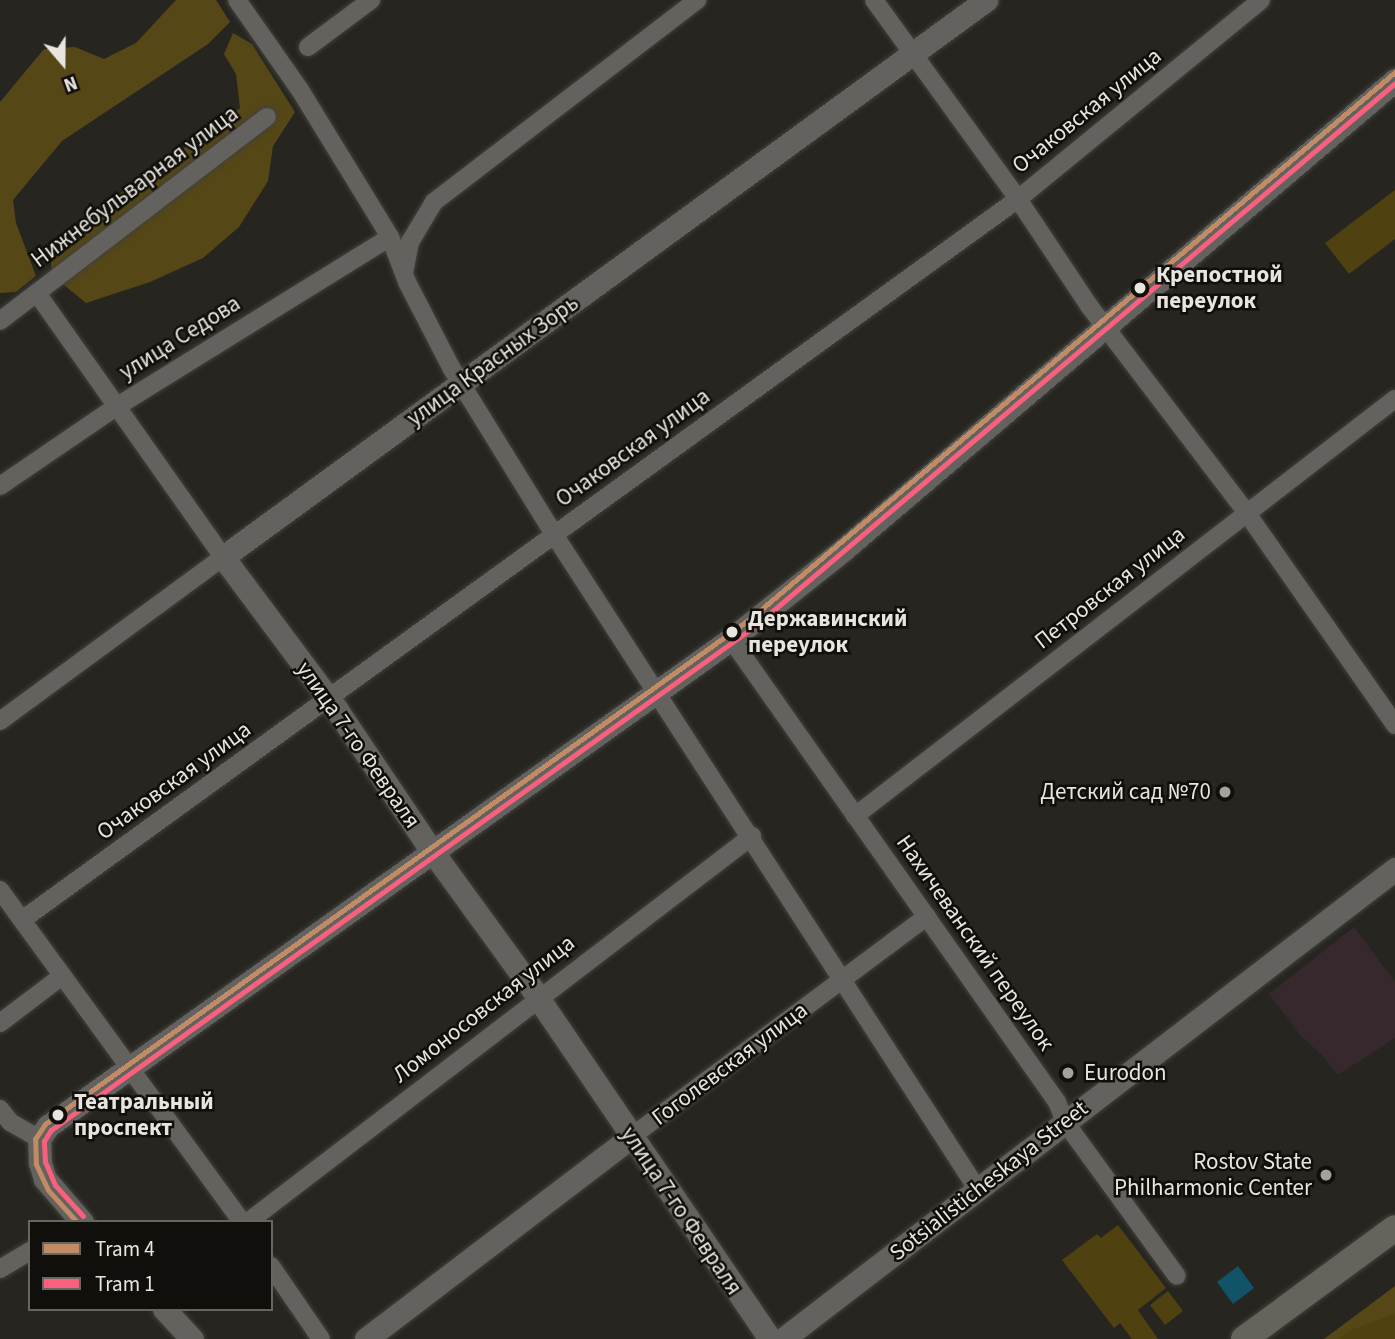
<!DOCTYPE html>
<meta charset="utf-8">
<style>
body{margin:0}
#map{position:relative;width:1395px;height:1339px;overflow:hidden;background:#262520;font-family:"Source Sans 3",sans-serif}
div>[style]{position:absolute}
.industrial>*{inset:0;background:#37282d}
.green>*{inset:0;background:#504110}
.forest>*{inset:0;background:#564717}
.water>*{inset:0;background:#125467}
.roads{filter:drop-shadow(0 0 2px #42413c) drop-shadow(0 0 2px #42413c)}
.minor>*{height:18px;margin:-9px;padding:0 9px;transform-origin:9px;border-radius:9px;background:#64625e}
.tertiary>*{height:23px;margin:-11.5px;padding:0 11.5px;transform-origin:11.5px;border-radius:11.5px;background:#64625e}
.secondary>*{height:26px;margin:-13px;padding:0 13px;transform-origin:13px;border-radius:13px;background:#66625c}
.tram-1>*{height:5px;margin:-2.5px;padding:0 2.5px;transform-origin:2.5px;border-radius:2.5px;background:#c18c65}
.tram-2>*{height:5px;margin:-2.5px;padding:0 2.5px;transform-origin:2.5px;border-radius:2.5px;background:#f8607d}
.dots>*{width:19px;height:19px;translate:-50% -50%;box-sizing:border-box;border:4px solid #110f0b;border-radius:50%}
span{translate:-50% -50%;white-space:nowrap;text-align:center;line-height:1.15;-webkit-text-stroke:5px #110f0b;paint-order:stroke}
.street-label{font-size:23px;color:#e7e5de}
.stop-label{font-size:23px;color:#e7e5de;font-weight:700}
.left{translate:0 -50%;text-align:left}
.poi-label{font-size:23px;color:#e7e5de}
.right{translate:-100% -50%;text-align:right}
.legend{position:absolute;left:28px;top:1220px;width:245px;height:91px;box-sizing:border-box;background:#110f0b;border:2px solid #67655f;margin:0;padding:9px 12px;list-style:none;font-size:21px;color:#e7e5de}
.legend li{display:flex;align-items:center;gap:14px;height:35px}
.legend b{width:35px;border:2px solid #67655f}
.north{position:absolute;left:28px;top:28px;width:70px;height:70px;-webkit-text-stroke:5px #110f0b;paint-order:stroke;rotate:160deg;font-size:19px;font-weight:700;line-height:28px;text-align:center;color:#e7e5de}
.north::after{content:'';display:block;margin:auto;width:24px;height:32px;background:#e7e5de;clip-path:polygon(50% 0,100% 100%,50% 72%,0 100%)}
</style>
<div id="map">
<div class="industrial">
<div style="clip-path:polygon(1354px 927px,1395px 982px,1395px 1038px,1338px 1075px,1322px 1055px,1301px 1036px,1269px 994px)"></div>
</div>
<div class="green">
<div style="clip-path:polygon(1395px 190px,1395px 239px,1349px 274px,1325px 243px)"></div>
<div style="clip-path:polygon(1118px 1225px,1166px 1288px,1138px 1310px,1158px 1339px,1132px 1339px,1120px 1323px,1114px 1328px,1062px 1260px,1097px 1234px,1101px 1238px)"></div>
<div style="clip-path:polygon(1168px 1291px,1183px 1311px,1165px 1325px,1150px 1305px)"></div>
<div style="clip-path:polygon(1395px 1293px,1395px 1339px,1334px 1339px)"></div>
</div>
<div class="forest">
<div style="clip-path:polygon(176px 0,216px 0,230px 22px,208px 44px,62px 141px,13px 200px,16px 223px,36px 276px,16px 292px,0 293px,0 102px,44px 49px,75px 47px,104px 59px,136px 43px)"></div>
<div style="clip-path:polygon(233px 33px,252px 44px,295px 112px,273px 146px,268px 181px,239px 227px,203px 258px,150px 282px,86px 303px,53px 276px,48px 245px,240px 108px,236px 74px,224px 54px)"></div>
<div style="clip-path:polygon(1395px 1286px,1395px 1314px,1353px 1329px,1339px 1339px,1324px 1339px)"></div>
</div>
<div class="water">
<div style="clip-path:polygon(1238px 1266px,1254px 1288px,1233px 1304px,1217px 1282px)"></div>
</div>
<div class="roads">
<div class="minor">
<div style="left:237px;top:0;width:110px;rotate:55deg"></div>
<div style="left:300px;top:90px;width:172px;rotate:58.5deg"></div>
<div style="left:390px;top:237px;width:48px;rotate:69.3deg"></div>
<div style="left:407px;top:282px;width:98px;rotate:62.7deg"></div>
<div style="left:452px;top:369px;width:196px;rotate:58.3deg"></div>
<div style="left:555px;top:536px;width:779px;rotate:57.11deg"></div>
<div style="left:874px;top:0;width:246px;rotate:54.1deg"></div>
<div style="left:1018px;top:199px;width:130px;rotate:56.3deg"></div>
<div style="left:1090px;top:307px;width:258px;rotate:52.7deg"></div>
<div style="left:1246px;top:512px;width:260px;rotate:55deg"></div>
<div style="left:308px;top:47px;width:79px;rotate:-36.7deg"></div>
<div style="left:404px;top:273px;width:32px;rotate:-79deg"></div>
<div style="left:410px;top:242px;width:47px;rotate:-59deg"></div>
<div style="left:434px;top:202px;width:332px;rotate:-37.5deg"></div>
<div style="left:0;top:321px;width:336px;rotate:-37.4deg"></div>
<div style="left:0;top:486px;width:140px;rotate:-34.3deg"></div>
<div style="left:116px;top:407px;width:322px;rotate:-31.8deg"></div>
<div style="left:731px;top:639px;width:566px;rotate:54.85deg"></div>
<div style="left:1057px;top:1102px;width:22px;rotate:68deg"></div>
<div style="left:1065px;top:1122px;width:190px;rotate:54deg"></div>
<div style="left:0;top:721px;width:277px;rotate:-36.3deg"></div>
<div style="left:223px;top:557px;width:323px;rotate:-125.2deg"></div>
<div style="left:855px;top:816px;width:682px;rotate:-37.68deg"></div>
<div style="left:0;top:890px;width:411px;rotate:53.9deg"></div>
<div style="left:22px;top:920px;width:1230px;rotate:-35.9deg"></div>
<div style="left:1018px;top:199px;width:314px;rotate:-39.3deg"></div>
<div style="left:0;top:1023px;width:78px;rotate:-37.2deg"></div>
<div style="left:0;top:1109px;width:16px;rotate:52deg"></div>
<div style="left:10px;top:1122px;width:34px;rotate:30deg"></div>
<div style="left:631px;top:1137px;width:369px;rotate:-36.7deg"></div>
<div style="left:248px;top:1222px;width:635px;rotate:-37.45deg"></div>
<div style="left:271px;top:1266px;width:88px;rotate:55.6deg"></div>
<div style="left:0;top:1269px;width:35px;rotate:-31deg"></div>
</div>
<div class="tertiary">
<div style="left:82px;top:1222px;width:57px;rotate:-130.7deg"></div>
<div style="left:45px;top:1179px;width:17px;rotate:-107deg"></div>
<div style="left:40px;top:1163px;width:24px;rotate:-92deg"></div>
<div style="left:39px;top:1139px;width:16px;rotate:-55deg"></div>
<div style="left:48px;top:1126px;width:839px;rotate:-35.49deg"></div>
<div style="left:731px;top:639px;width:144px;rotate:-38.5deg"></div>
<div style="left:844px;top:549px;width:724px;rotate:-40.4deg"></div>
<div style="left:164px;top:1309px;width:41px;rotate:47deg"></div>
<div style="left:366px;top:1339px;width:333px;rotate:-37.3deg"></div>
<div style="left:770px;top:1339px;width:413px;rotate:-124.2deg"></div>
<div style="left:538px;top:997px;width:189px;rotate:-126deg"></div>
<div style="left:427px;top:844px;width:161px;rotate:-123.9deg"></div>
<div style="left:337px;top:710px;width:191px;rotate:-126.7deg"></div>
<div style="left:223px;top:557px;width:945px;rotate:-36.13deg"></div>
<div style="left:783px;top:1339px;width:772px;rotate:-37.52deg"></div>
</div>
<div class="secondary">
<div style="left:1244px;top:1339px;width:187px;rotate:-36.3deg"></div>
</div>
</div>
<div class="tram-1">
<div style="left:77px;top:1222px;width:43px;rotate:-132.2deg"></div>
<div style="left:48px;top:1190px;width:29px;rotate:-115deg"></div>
<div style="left:36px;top:1164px;width:25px;rotate:-92deg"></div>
<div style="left:35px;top:1139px;width:18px;rotate:-56deg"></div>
<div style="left:45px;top:1124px;width:869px;rotate:-35.63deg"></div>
<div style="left:751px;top:618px;width:844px;rotate:-40.29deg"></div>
</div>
<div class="tram-2">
<div style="left:83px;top:1216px;width:42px;rotate:-132.1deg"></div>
<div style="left:55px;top:1185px;width:25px;rotate:-113deg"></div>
<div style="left:45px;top:1162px;width:21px;rotate:-93deg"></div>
<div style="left:44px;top:1141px;width:13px;rotate:-58deg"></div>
<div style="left:51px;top:1130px;width:867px;rotate:-35.61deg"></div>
<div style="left:756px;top:625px;width:838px;rotate:-40.3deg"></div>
</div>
<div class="dots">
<div style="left:1140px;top:288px;background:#e7e5de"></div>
<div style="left:732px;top:632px;background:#e7e5de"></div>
<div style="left:1225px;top:792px;background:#a3a29c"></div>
<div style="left:1068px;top:1073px;background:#a3a29c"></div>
<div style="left:58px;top:1115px;background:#e7e5de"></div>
<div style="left:1326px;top:1175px;background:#a3a29c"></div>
</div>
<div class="street-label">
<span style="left:1087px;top:111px;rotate:-39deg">Очаковская улица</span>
<span style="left:135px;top:187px;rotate:-37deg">Нижнебульварная улица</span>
<span style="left:180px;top:338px;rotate:-32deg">улица Седова</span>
<span style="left:493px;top:361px;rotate:-36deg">улица Красных Зорь</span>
<span style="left:633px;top:448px;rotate:-36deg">Очаковская улица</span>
<span style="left:1110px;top:588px;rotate:-38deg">Петровская улица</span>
<span style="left:358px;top:745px;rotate:55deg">улица 7-го Февраля</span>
<span style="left:174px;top:781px;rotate:-36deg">Очаковская улица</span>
<span style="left:975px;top:943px;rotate:55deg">Нахичеванский переулок</span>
<span style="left:484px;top:1009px;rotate:-38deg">Ломоносовская улица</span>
<span style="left:730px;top:1064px;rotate:-37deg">Гоголевская улица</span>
<span style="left:989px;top:1181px;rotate:-38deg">Sotsialisticheskaya Street</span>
<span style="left:681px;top:1211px;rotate:56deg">улица 7-го Февраля</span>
</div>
<div class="stop-label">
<span class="left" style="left:1156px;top:288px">Крепостной<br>переулок</span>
<span class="left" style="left:748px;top:632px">Державинский<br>переулок</span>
<span class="left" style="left:74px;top:1115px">Театральный<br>проспект</span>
</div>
<div class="poi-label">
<span class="right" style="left:1211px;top:792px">Детский сад №70</span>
<span class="left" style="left:1084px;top:1073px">Eurodon</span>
<span class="right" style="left:1312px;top:1175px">Rostov State<br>Philharmonic Center</span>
</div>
<ul class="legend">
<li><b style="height:9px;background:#c18c65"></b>Tram 4</li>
<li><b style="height:9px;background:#f8607d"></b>Tram 1</li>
</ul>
<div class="north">N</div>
</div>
